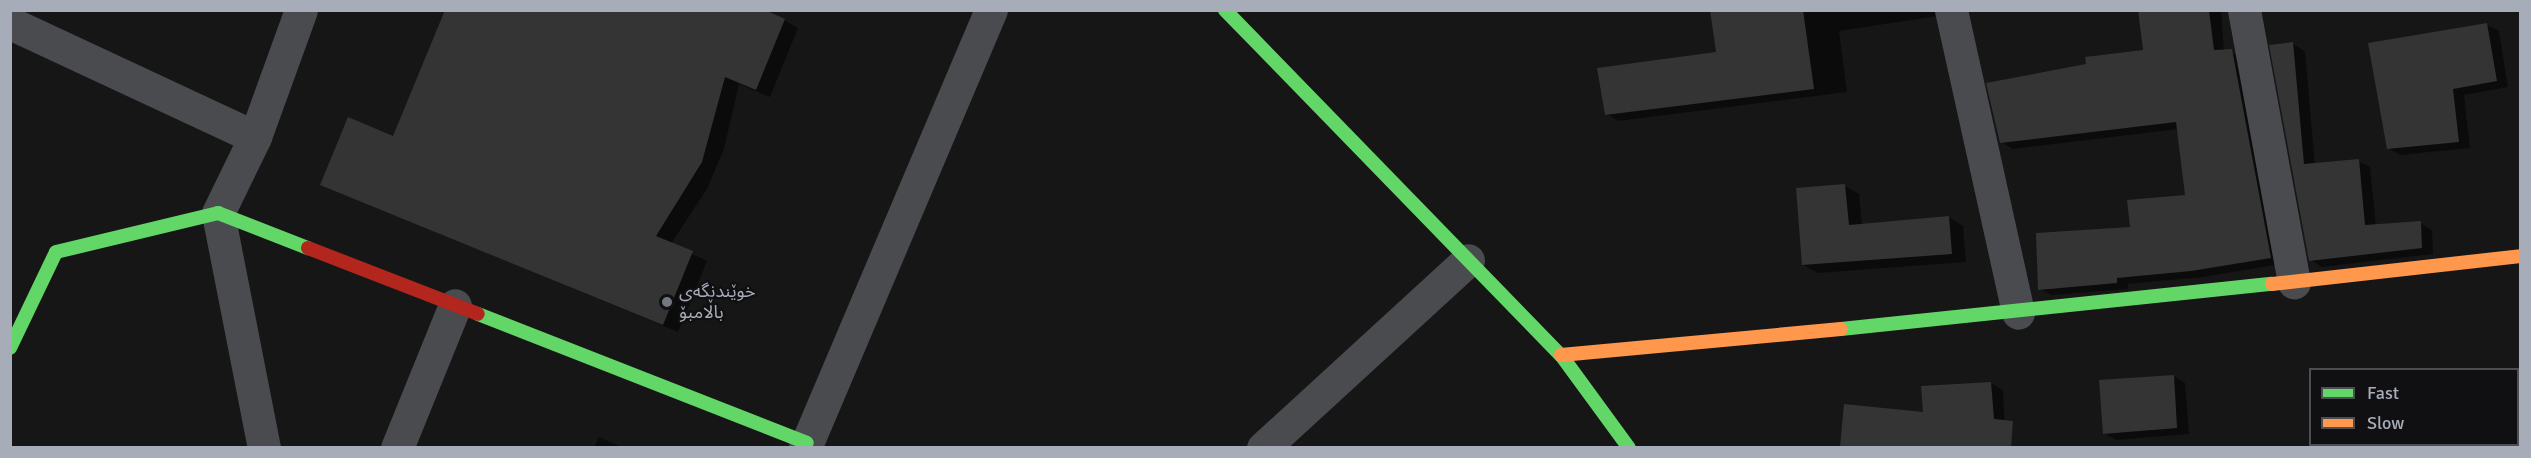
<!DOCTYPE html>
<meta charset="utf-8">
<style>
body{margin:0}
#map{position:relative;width:2531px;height:458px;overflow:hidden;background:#161616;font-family:Signika,"Noto Sans Arabic",sans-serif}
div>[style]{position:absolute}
.shadow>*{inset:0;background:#0007}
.building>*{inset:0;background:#343435}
.street>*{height:33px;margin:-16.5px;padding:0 16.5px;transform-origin:16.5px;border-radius:16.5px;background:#494b4f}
.fast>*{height:14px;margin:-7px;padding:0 7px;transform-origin:7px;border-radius:7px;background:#63d668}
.slow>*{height:14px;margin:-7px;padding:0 7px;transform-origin:7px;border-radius:7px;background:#ff974d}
.jam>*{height:14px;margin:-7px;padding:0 7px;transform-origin:7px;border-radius:7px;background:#b3261e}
.dots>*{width:16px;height:16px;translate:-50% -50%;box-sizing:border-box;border:3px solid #101012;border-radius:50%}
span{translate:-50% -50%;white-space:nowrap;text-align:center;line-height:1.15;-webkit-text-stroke:4.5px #101012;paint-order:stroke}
.poi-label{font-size:18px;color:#a6acb8}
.left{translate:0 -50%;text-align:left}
.frame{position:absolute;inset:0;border:12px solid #a6acb8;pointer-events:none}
.legend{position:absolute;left:2309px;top:368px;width:210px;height:78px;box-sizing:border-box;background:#101012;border:2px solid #4c4e54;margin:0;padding:8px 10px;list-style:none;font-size:18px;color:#a6acb8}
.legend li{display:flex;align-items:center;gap:12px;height:30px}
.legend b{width:30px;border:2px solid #4c4e54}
</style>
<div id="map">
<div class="shadow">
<div style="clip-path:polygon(1711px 10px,1946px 10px,1944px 15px,1839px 31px,1847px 92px,1618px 121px,1607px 114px,1717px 53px)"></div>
<div style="clip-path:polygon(2140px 10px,2221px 10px,2224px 51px,2243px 57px,2281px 264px,2203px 277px,2128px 284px,2128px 289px,2051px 295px,2040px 289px,2187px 197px,2178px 129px,2013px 149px,2001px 142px,2087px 66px,2144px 51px)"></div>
<div style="clip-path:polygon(784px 20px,798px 28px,770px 97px,739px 84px,724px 149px,707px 189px,671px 244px,707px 261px,678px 332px,321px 184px,394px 138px)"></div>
<div style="clip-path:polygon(2487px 25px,2499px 31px,2508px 87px,2464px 95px,2470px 148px,2400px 155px,2388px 148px)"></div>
<div style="clip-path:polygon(2293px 44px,2305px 51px,2315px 165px,2358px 161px,2370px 167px,2376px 226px,2420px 223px,2432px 230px,2433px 254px,2322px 267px,2311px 260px)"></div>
<div style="clip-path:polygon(1845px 186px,1859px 194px,1862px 225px,1949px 217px,1963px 226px,1966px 262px,1818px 273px,1803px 265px)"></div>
<div style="clip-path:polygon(2174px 376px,2185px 383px,2189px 434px,2116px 440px,2104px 433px)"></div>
<div style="clip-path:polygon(1991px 383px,2003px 390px,2006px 448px,1841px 448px,1845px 406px,1924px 414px)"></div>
<div style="clip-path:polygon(599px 437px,624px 448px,594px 448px)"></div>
<div style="clip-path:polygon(2520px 441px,2520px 448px,2491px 448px,2518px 444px)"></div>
</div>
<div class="building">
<div style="clip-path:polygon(445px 10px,765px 10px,785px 19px,756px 90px,725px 77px,702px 162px,656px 236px,693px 251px,663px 325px,320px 185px,348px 117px,393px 136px)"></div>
<div style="clip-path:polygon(1710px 10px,1803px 10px,1814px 89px,1605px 115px,1597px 68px,1716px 52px)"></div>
<div style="clip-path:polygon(2138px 10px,2209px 10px,2214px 50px,2232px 49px,2271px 258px,2191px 271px,2117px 278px,2117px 283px,2038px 290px,2036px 233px,2130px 227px,2127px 200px,2185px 195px,2176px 122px,2000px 143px,1986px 83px,2086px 64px,2085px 57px,2143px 50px)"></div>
<div style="clip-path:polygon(2487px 23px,2497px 81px,2453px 89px,2459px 142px,2387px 149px,2368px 43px)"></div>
<div style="clip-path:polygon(2293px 42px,2304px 164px,2359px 159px,2365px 225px,2421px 221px,2422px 248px,2309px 261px,2269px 45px)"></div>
<div style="clip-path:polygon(1845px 184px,1849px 225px,1949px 216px,1952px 254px,1802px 265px,1796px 188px)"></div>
<div style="clip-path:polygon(2174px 375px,2177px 428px,2103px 434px,2099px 380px)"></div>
<div style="clip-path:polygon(1991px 382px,1994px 419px,2013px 421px,2011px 447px,1840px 447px,1844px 404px,1923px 412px,1921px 386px)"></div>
</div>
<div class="street">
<div style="left:1951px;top:10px;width:310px;rotate:77.5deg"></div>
<div style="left:2244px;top:10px;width:277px;rotate:79.6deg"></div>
<div style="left:10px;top:23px;width:270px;rotate:25deg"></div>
<div style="left:264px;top:448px;width:239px;rotate:-101.1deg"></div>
<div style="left:218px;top:213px;width:85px;rotate:-64deg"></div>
<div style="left:255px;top:137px;width:135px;rotate:-70.1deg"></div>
<div style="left:397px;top:448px;width:154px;rotate:-67.9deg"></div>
<div style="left:805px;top:448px;width:476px;rotate:-67deg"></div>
<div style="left:1263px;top:448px;width:278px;rotate:-42.5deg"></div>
</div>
<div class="fast">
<div style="left:1225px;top:10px;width:482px;rotate:45.8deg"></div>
<div style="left:1561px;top:355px;width:115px;rotate:53.8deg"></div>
<div style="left:478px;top:314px;width:353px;rotate:21.4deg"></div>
<div style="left:1841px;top:329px;width:433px;rotate:-6deg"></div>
<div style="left:10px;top:348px;width:106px;rotate:-64.4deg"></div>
<div style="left:56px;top:252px;width:167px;rotate:-13.5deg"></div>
<div style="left:218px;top:213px;width:97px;rotate:21.3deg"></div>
</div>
<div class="slow">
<div style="left:2272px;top:284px;width:250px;rotate:-6.4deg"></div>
<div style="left:1561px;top:355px;width:281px;rotate:-5.3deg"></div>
</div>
<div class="jam">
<div style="left:308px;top:248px;width:182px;rotate:21.2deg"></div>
</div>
<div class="dots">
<div style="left:667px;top:302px;background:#74787f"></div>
</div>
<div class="poi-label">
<span class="left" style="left:679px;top:302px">خوێندنگەی<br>باڵامبۆ</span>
</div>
<div class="frame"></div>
<ul class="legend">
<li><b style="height:8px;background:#63d668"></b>Fast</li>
<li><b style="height:8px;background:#ff974d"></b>Slow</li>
</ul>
</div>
